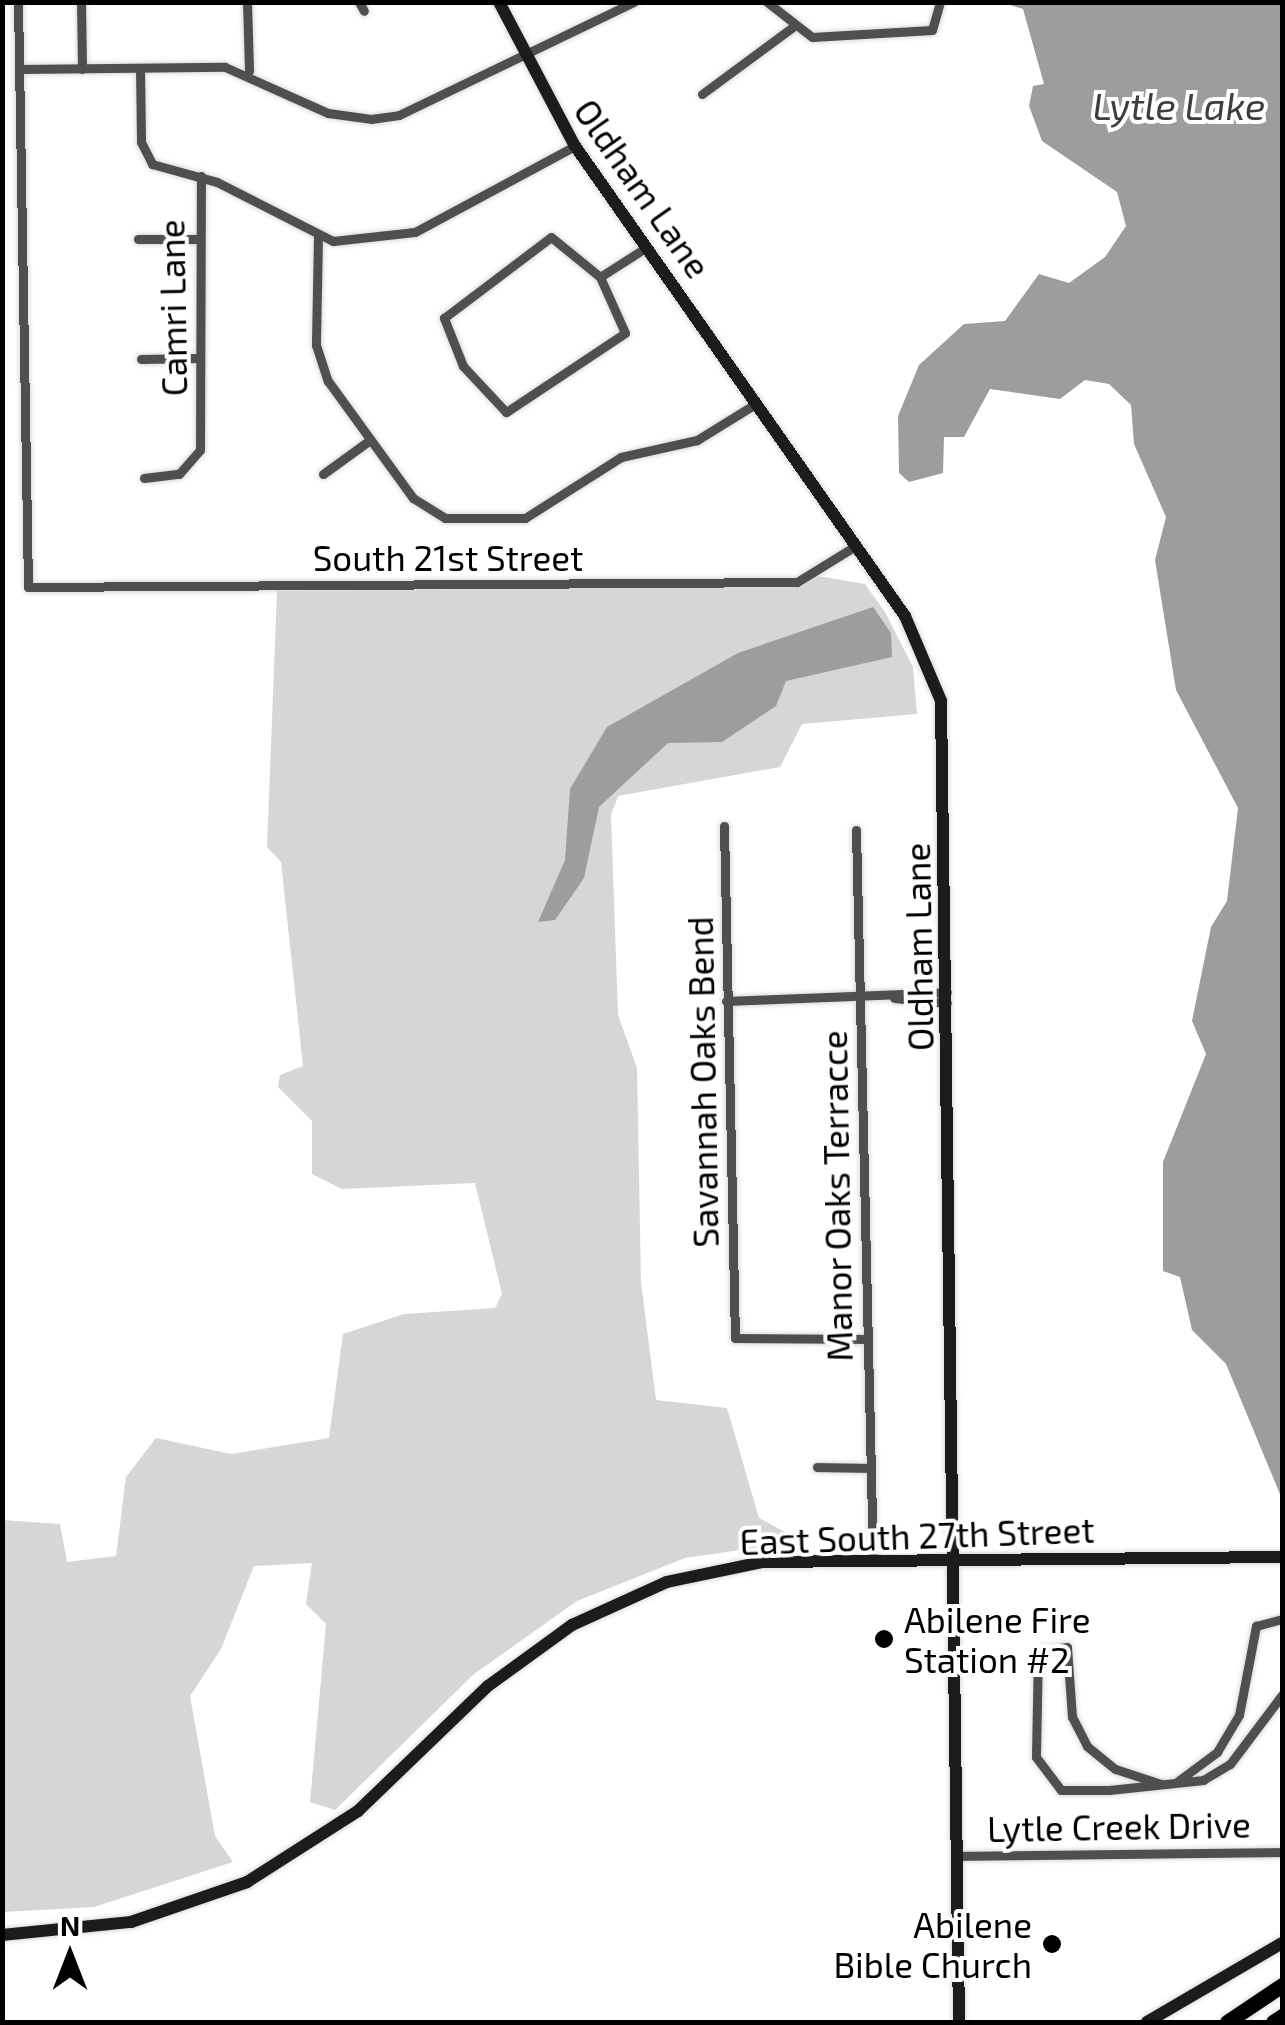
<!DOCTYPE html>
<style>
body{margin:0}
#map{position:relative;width:1285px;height:2025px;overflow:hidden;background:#fff;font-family:"Exo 2",sans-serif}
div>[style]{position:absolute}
.green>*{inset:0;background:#d6d6d6}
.water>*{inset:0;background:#9d9d9d}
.roads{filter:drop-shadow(0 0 2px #dbdbdb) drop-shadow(0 0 2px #dbdbdb)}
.street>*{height:9px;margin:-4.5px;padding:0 4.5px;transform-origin:4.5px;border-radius:4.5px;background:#4f4f4f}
.secondary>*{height:12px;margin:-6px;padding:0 6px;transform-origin:6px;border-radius:6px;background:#1c1c1c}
.highway>*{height:15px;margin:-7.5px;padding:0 7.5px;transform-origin:7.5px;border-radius:7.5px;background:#000}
.dots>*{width:28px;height:28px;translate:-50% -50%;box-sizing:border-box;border:5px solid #fff;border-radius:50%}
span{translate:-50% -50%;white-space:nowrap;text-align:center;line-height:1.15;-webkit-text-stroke:8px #fff;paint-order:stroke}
.street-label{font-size:35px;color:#000}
.poi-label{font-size:35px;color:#000}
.left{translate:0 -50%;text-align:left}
.right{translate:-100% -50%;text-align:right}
.water-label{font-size:38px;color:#3e3e3e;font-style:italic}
.frame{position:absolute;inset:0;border:5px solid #000;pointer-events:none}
.north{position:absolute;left:20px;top:1905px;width:100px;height:100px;-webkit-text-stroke:8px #fff;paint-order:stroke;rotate:0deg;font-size:28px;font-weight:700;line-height:40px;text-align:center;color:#000}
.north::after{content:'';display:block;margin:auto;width:35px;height:45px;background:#000;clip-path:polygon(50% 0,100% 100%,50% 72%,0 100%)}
</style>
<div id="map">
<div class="green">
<div style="clip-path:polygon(818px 576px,865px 584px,885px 612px,913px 667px,917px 714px,802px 724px,780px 767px,618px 796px,611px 815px,618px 1015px,637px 1068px,641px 1282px,656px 1400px,727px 1408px,759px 1518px,802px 1541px,685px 1558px,577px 1601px,474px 1674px,335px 1810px,310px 1802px,326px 1624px,306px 1604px,312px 1563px,254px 1566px,221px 1649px,190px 1696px,215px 1836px,233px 1862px,94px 1907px,3px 1912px,2px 1520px,60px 1524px,67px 1562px,116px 1556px,126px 1477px,156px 1438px,231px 1454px,329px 1438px,343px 1334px,404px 1314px,495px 1308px,502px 1294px,475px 1183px,342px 1189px,312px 1174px,312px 1121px,278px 1087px,280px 1075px,303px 1066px,281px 862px,267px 847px,277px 591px,797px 586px)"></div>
</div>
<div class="water">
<div style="clip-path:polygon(1004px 3px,1282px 3px,1282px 1499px,1226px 1364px,1192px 1330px,1180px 1277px,1163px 1271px,1163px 1162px,1206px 1054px,1192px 1021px,1211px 927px,1227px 901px,1238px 808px,1176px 690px,1155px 560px,1166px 517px,1134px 444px,1131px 405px,1109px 384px,1085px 380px,1060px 399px,990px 389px,964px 437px,944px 437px,943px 473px,909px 482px,899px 473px,898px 416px,919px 365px,964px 324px,1005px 321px,1039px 274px,1069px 283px,1105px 257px,1126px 226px,1117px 192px,1042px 141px,1029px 106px,1033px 86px,1044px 84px,1023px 9px)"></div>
<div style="clip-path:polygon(873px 607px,891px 633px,892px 657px,786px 681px,776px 706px,722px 742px,668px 743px,599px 807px,584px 878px,555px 920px,538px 922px,565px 860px,570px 789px,607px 727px,738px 653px)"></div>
</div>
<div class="roads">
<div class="street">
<div style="left:18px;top:2px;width:585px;rotate:89.02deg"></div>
<div style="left:28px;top:587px;width:769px;rotate:-0.37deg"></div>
<div style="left:797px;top:582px;width:70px;rotate:-31.7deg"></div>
<div style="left:81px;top:2px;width:67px;rotate:89.1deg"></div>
<div style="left:247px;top:2px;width:69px;rotate:88.3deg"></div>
<div style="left:359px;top:2px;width:10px;rotate:61deg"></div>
<div style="left:767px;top:2px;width:57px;rotate:37.9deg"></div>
<div style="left:812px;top:37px;width:120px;rotate:-3.3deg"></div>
<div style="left:932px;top:30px;width:29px;rotate:-74deg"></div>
<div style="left:140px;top:68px;width:74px;rotate:89.2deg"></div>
<div style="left:141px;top:142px;width:25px;rotate:63deg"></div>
<div style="left:152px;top:164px;width:67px;rotate:15.5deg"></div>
<div style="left:217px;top:182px;width:130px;rotate:27deg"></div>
<div style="left:333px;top:241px;width:82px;rotate:-6.3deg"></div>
<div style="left:415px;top:232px;width:182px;rotate:-28.3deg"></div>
<div style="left:20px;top:69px;width:205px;rotate:-0.6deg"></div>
<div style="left:225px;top:67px;width:113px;rotate:24.1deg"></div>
<div style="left:328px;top:113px;width:43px;rotate:7.9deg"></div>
<div style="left:371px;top:119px;width:28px;rotate:-8deg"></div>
<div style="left:399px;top:115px;width:261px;rotate:-25.7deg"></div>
<div style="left:702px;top:94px;width:113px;rotate:-36.4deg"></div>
<div style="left:318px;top:237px;width:108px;rotate:91.1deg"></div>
<div style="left:316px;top:345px;width:38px;rotate:72deg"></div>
<div style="left:328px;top:381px;width:145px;rotate:54deg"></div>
<div style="left:413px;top:498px;width:38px;rotate:32deg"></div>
<div style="left:445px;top:518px;width:80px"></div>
<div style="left:525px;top:518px;width:114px;rotate:-32.4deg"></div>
<div style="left:621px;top:457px;width:78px;rotate:-12.6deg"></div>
<div style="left:697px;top:440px;width:70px;rotate:-31.7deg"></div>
<div style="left:551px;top:237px;width:63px;rotate:39.2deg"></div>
<div style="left:600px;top:277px;width:61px;rotate:65.9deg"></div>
<div style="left:625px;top:333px;width:143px;rotate:146.4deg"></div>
<div style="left:506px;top:412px;width:63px;rotate:-133.1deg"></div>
<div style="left:463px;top:366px;width:52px;rotate:-111.6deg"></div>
<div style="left:444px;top:318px;width:134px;rotate:-37.1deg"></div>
<div style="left:138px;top:239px;width:60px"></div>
<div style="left:600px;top:277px;width:56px;rotate:-32.6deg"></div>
<div style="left:141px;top:359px;width:59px;rotate:-1deg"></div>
<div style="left:323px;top:474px;width:58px;rotate:-35.9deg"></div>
<div style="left:144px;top:478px;width:35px;rotate:-7deg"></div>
<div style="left:179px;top:474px;width:32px;rotate:-49deg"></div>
<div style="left:200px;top:450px;width:274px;rotate:-89.8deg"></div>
<div style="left:724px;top:826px;width:512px;rotate:88.77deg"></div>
<div style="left:735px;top:1338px;width:132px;rotate:0.4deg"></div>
<div style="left:856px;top:830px;width:730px;rotate:88.67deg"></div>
<div style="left:894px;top:998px;width:53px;rotate:5.4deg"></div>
<div style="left:726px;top:1001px;width:221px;rotate:-2.3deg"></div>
<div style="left:817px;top:1467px;width:53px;rotate:1.1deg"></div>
<div style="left:1178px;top:1781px;width:49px;rotate:-36.6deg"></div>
<div style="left:1217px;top:1752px;width:43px;rotate:-59.3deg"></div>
<div style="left:1239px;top:1715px;width:91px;rotate:-79.2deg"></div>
<div style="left:1256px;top:1626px;width:27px;rotate:-15deg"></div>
<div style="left:1161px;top:1784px;width:48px;rotate:-161.9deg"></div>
<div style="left:1115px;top:1769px;width:36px;rotate:-141deg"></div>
<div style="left:1087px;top:1746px;width:33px;rotate:-117deg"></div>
<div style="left:1072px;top:1717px;width:70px;rotate:-94.1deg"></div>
<div style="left:1067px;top:1647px;width:29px;rotate:172deg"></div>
<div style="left:1038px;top:1651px;width:106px;rotate:91.1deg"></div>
<div style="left:1036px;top:1757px;width:41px;rotate:52.9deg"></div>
<div style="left:1061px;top:1790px;width:48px"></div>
<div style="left:1109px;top:1790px;width:95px;rotate:-6.1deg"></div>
<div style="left:1203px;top:1780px;width:31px;rotate:-31deg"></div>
<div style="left:1230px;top:1764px;width:86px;rotate:-53deg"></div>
<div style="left:957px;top:1856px;width:325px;rotate:-0.7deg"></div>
</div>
<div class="secondary">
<div style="left:499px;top:2px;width:163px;rotate:62.2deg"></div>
<div style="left:575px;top:146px;width:574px;rotate:54.93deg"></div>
<div style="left:905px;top:616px;width:92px;rotate:67deg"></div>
<div style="left:941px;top:701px;width:1321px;rotate:89.22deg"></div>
<div style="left:2px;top:1935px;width:130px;rotate:-5.8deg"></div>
<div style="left:131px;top:1922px;width:123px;rotate:-19deg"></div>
<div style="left:247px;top:1882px;width:132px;rotate:-32.6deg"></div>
<div style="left:358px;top:1811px;width:180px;rotate:-43.9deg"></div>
<div style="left:488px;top:1686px;width:104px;rotate:-36deg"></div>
<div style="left:572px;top:1625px;width:104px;rotate:-24.4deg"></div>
<div style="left:667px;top:1582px;width:97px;rotate:-11.9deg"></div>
<div style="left:762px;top:1562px;width:520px;rotate:-0.55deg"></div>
<div style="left:1147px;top:2022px;width:156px;rotate:-30.3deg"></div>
</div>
<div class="highway">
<div style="left:1227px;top:2022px;width:66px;rotate:-33.9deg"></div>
<div style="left:1273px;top:2022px;width:11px;rotate:-34deg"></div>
</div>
</div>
<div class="dots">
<div style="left:884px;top:1639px;background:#000"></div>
<div style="left:1052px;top:1944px;background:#000"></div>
</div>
<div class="street-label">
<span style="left:643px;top:188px;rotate:55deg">Oldham Lane</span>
<span style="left:172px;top:308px;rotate:-91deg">Camri Lane</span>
<span style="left:448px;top:557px">South 21st Street</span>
<span style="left:918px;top:947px;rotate:-91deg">Oldham Lane</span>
<span style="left:702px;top:1082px;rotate:-91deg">Savannah Oaks Bend</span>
<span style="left:836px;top:1196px;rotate:-91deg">Manor Oaks Terracce</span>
<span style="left:917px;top:1535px;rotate:-2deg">East South 27th Street</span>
<span style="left:1119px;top:1826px;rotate:-1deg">Lytle Creek Drive</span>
</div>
<div class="poi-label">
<span class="left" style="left:904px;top:1639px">Abilene Fire<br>Station #2</span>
<span class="right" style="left:1032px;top:1944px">Abilene<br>Bible Church</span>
</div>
<div class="water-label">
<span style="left:1179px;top:106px">Lytle Lake</span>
</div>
<div class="frame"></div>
<div class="north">N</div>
</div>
